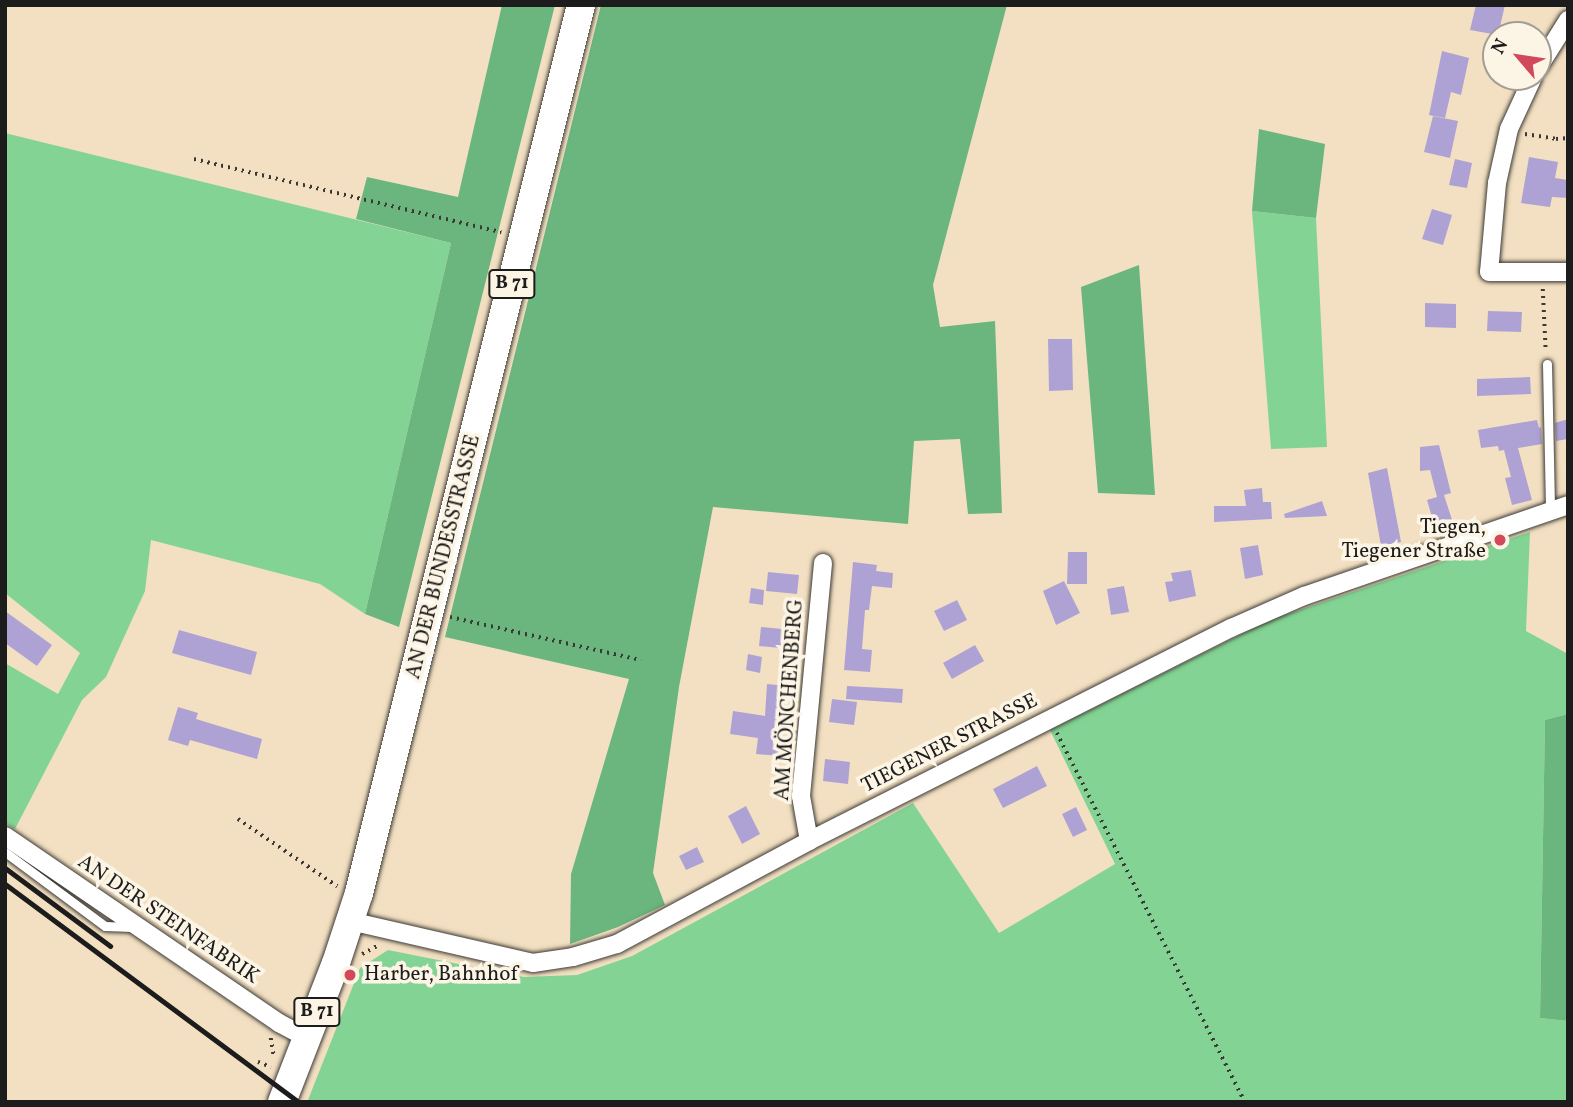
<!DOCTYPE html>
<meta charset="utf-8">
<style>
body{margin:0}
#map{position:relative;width:1573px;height:1107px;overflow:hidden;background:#f3e0c2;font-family:Vollkorn,serif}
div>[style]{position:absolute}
.green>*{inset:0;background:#83d494}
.forest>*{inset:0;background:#6ab67e}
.building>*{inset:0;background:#aea2d5}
.path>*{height:3.5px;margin-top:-1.75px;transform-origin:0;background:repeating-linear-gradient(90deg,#3c3935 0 2px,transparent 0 7px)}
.roads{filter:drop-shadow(0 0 2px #3c3935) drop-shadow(0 0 2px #3c3935)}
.service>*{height:9px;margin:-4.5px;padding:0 4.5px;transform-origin:4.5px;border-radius:4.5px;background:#fff}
.minor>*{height:18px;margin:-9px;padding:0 9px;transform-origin:9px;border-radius:9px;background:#fff}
.primary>*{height:28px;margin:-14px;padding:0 14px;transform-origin:14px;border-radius:14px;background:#fff}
.rail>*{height:5px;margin:-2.5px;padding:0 2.5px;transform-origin:2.5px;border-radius:2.5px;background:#1c1c1c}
.dots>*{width:19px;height:19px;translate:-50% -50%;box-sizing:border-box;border:4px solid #fcf5e5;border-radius:50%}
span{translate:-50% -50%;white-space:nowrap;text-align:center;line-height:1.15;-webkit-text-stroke:7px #fcf5e5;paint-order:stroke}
.shield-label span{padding:2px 5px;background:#fcf5e5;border:2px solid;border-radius:5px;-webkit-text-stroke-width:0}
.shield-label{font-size:19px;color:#1c1c1c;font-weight:700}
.poi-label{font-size:21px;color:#1c1c1c}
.right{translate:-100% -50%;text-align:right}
.left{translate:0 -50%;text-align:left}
.street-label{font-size:21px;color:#1c1c1c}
.frame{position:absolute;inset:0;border:7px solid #1c1c1c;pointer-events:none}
.north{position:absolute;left:1482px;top:21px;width:70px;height:70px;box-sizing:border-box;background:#fcf5e5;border:2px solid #a29e95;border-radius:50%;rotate:299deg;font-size:19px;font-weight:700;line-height:28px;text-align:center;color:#1c1c1c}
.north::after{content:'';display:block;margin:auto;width:24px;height:32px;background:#d1495b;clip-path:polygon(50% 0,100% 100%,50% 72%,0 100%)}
</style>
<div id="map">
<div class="green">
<div style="clip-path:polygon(5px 133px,451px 243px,365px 614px,320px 584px,151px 540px,145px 591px,106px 677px,82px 700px,15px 829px,5px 823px,5px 663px,58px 694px,80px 653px,5px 593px)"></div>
<div style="clip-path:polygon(1252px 211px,1316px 218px,1327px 447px,1271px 449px)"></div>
<div style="clip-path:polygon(1530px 532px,1526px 631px,1568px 654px,1568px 714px,1545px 720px,1540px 1018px,1568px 1021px,1568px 1102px,308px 1100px,360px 968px,388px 950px,524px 977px,577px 975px,632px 956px,913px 803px,999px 933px,1115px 864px,1050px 730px,1270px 620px)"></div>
</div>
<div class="forest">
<div style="clip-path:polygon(502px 5px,555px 5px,399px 627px,365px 614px,451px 243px,356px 219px,367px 177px,458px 197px)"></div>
<div style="clip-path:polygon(601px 5px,1007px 5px,933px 285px,940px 327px,995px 321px,1002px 513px,968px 514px,960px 439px,914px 441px,908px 524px,713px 507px,679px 687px,653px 873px,665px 905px,618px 927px,570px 944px,571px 874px,629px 679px,445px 637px)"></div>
<div style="clip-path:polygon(1259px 129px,1325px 144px,1316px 218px,1252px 211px)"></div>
<div style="clip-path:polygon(1139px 265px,1155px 495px,1098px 493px,1081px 287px)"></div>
<div style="clip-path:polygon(1568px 714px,1568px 1021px,1540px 1018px,1545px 720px)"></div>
</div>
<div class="building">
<div style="clip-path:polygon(1476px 5px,1505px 5px,1498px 35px,1470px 30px)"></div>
<div style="clip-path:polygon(1442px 51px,1469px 58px,1461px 95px,1451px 92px,1445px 118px,1429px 115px)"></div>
<div style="clip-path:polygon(1433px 116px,1458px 121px,1450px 158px,1424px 152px)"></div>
<div style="clip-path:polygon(1529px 157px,1558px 162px,1555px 178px,1568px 180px,1568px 198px,1552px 197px,1550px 207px,1521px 203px)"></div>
<div style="clip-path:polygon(1455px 159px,1472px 163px,1467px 188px,1449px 185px)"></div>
<div style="clip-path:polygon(1432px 209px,1452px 215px,1443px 245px,1422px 239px)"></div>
<div style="clip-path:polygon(1425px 303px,1456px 304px,1456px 328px,1425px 327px)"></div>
<div style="clip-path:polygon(1488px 311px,1522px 312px,1521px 332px,1487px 331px)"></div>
<div style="clip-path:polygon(1048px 339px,1072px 339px,1073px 390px,1049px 391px)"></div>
<div style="clip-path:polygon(1530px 377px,1531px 394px,1477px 396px,1477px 379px)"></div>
<div style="clip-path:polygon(1568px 419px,1568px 439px,1556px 441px,1555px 423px)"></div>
<div style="clip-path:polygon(1537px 420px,1539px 428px,1541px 427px,1542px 444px,1518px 448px,1532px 500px,1512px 505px,1505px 478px,1511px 477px,1504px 450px,1499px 451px,1498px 446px,1481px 448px,1478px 430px)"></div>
<div style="clip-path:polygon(1439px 445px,1451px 493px,1444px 495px,1454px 526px,1436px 531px,1427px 500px,1437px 497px,1430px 470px,1420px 471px,1420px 447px)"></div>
<div style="clip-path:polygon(1387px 468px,1401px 542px,1381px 546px,1368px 473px)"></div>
<div style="clip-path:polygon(1262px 488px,1263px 502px,1271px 502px,1272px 519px,1214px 522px,1214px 506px,1246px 506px,1244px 490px)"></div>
<div style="clip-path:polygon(1322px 501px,1327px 516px,1285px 518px,1284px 514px)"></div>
<div style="clip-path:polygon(1258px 545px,1263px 575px,1245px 579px,1240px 548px)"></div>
<div style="clip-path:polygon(1068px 552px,1087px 552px,1087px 584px,1067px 584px)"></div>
<div style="clip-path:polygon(853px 562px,877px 565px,876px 571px,893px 573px,892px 588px,872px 586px,869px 610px,865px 610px,862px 649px,872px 650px,870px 672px,844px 670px)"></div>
<div style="clip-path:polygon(1191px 570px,1196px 596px,1169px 602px,1165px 582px,1173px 581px,1171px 573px)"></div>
<div style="clip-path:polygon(768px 572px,799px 575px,797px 594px,766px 591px)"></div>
<div style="clip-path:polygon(1064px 581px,1080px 613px,1056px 625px,1043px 591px)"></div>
<div style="clip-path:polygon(1124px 586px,1129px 612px,1111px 615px,1107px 589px)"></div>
<div style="clip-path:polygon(751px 588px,764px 590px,763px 605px,749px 603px)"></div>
<div style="clip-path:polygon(957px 600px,967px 620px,944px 631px,934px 611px)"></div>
<div style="clip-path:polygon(5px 611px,52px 645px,37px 666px,5px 643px)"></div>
<div style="clip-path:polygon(761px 627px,793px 630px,791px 649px,759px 646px)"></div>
<div style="clip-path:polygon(179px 630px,257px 652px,251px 675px,172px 653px)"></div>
<div style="clip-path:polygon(975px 645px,984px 661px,952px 679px,943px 663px)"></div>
<div style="clip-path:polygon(748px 654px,762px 657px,760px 673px,746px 670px)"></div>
<div style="clip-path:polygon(767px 684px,788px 686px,787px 701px,782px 700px,778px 738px,783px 739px,781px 756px,756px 754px,758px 738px,730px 734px,733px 711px,765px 716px)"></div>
<div style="clip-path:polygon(847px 686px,903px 689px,902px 703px,846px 699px)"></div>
<div style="clip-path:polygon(832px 699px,857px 702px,854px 725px,829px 722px)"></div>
<div style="clip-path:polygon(178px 707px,198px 713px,196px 719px,262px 739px,257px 759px,190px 740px,188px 746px,168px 740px)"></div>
<div style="clip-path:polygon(825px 759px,850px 762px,848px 784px,823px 781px)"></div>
<div style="clip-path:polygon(1037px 766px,1047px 786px,1003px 808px,993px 789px)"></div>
<div style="clip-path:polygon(746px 806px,760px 834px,742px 844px,728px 816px)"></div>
<div style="clip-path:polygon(1076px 807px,1087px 830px,1073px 837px,1062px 814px)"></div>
<div style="clip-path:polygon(697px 847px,704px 862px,686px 870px,679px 856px)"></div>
</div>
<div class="path">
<div style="left:1525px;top:134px;width:31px;rotate:9deg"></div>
<div style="left:1556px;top:139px;width:12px;rotate:-5deg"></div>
<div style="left:194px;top:159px;width:316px;rotate:13.4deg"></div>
<div style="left:1543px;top:289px;width:63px;rotate:87.3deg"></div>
<div style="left:450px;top:617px;width:196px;rotate:12.7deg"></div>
<div style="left:1057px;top:733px;width:414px;rotate:63deg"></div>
<div style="left:238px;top:819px;width:120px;rotate:34.1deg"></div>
<div style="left:362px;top:954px;width:17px;rotate:-28deg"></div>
<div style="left:271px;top:1038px;width:20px;rotate:81deg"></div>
<div style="left:258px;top:1062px;width:14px;rotate:21deg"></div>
</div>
<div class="roads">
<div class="service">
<div style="left:1547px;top:364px;width:147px;rotate:88.8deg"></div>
<div style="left:5px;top:852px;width:124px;rotate:36.5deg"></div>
<div style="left:105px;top:926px;width:27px;rotate:2deg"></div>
</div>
<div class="minor">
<div style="left:1538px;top:68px;width:57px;rotate:-58deg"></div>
<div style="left:1533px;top:77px;width:57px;rotate:114.8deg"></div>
<div style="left:1509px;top:129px;width:55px;rotate:102.5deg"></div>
<div style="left:1497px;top:183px;width:89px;rotate:95.1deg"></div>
<div style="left:1489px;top:272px;width:79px"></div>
<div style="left:5px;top:836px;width:332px;rotate:34.3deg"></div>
<div style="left:279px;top:1023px;width:32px;rotate:28deg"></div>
<div style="left:809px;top:841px;width:46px;rotate:-100.1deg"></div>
<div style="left:801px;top:796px;width:234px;rotate:-84.6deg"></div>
<div style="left:350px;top:921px;width:188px;rotate:12.9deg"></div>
<div style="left:533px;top:963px;width:40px;rotate:-8.5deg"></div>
<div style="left:573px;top:957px;width:46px;rotate:-16.5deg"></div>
<div style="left:617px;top:944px;width:218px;rotate:-28.2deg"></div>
<div style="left:809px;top:841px;width:473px;rotate:-26.8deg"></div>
<div style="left:1231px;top:628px;width:80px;rotate:-23.7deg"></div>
<div style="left:1304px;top:596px;width:279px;rotate:-19deg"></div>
</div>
<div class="primary">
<div style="left:282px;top:1102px;width:149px;rotate:-68.8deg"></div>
<div style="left:336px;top:963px;width:74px;rotate:-71.8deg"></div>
<div style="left:359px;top:893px;width:915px;rotate:-75.96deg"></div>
</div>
</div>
<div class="rail">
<div style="left:5px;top:868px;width:131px;rotate:36.6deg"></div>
<div style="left:5px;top:884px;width:366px;rotate:36.6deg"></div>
</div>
<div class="dots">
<div style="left:1500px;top:540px;background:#d1495b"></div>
<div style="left:350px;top:975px;background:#d1495b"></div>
</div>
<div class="shield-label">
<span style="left:512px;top:284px">B 71</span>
<span style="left:317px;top:1012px">B 71</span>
</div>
<div class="poi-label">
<span class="right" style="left:1486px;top:540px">Tiegen,<br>Tiegener Straße</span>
<span class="left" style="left:364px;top:975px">Harber, Bahnhof</span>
</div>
<div class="street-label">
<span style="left:444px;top:557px;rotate:-76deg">AN DER BUNDESSTRASSE</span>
<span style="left:790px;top:700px;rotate:-86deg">AM MÖNCHENBERG</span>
<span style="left:950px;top:744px;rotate:-27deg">TIEGENER STRASSE</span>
<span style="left:168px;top:920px;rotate:34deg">AN DER STEINFABRIK</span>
</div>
<div class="frame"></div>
<div class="north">N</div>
</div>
